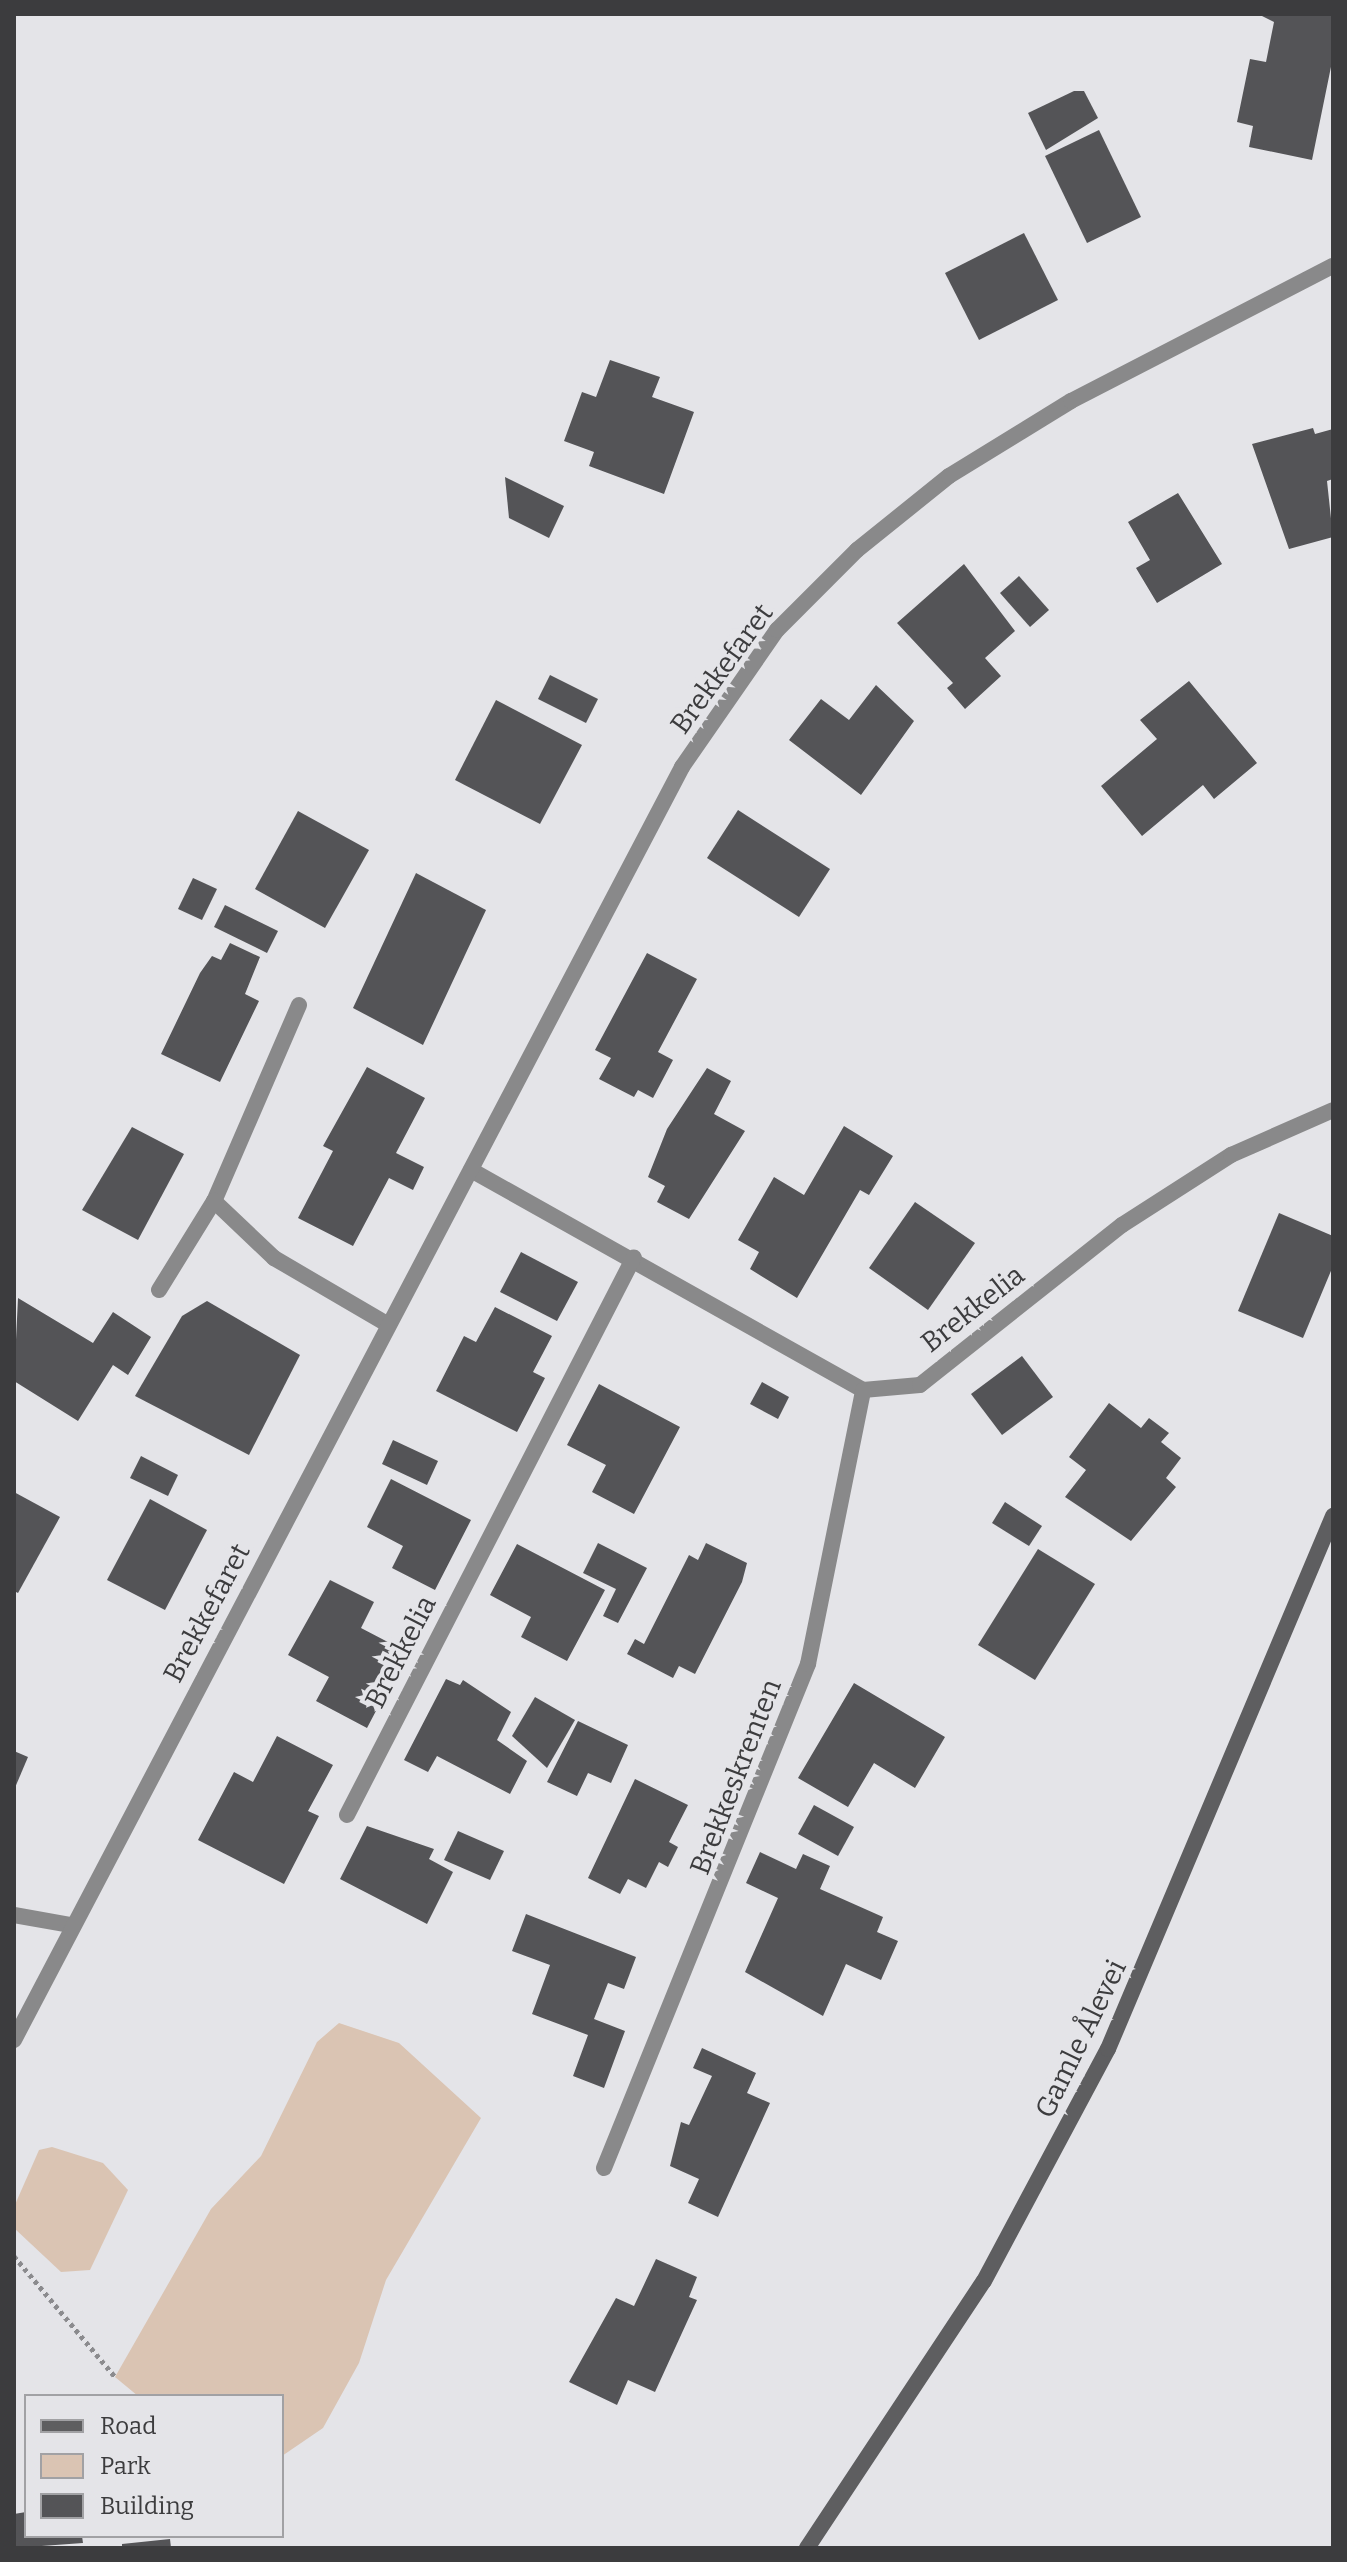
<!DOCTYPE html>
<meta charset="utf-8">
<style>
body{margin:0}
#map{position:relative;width:1347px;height:2562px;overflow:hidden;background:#e4e4e8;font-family:Bitter,serif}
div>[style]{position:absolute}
.green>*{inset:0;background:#dac4b3}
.building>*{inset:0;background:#545457}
.path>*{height:5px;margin-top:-2.5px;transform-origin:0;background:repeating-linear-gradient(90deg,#8b8b8e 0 4px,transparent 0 8px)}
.minor>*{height:16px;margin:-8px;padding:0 8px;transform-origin:8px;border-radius:8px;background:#89898a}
.secondary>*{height:16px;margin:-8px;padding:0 8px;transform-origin:8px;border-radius:8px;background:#5e5e60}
span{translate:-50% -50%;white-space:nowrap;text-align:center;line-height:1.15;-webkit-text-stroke:8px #e4e4e8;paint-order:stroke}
.street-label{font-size:28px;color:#3c3c3e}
.frame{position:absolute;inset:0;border:16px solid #3c3c3e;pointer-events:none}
.legend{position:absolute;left:24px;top:2394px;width:260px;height:144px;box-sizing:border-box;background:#e4e4e8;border:2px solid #a1a1a4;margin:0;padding:10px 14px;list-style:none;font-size:24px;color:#3c3c3e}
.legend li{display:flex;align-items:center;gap:16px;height:40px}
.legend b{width:40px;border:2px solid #a1a1a4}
</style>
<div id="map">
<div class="green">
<div style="clip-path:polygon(339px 2023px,399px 2043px,481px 2118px,386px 2280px,359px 2363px,323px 2428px,282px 2456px,282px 2396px,138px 2396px,115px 2377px,211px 2209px,261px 2156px,317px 2042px)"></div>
<div style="clip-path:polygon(52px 2147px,103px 2163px,128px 2190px,90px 2270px,61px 2272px,14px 2228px,14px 2207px,39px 2150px)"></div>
</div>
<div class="building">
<div style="clip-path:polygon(1258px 14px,1333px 14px,1333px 57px,1312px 160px,1249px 147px,1253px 126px,1237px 122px,1250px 59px,1266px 62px,1274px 22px)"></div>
<div style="clip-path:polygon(1074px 91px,1084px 91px,1098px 118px,1046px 150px,1028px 113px)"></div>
<div style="clip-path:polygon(1099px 130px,1141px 217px,1087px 243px,1045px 156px)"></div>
<div style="clip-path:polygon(1024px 233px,1058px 300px,979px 340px,945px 273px)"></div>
<div style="clip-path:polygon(610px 360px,660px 377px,652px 397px,694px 412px,664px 494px,589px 466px,594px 452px,564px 441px,582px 392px,596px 397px)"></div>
<div style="clip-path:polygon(1313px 428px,1315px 434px,1333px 429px,1333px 479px,1327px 481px,1333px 537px,1289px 549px,1252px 444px)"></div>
<div style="clip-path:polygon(505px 477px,564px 506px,549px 538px,509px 518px)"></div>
<div style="clip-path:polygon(1178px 493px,1222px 564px,1157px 603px,1136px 568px,1150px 560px,1128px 522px)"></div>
<div style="clip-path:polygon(964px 564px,1015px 631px,985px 658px,1001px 676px,965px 709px,947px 688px,953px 683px,897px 623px)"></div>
<div style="clip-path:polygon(1019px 576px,1049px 610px,1030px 627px,1000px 593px)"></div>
<div style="clip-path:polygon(550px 675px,598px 699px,586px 723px,538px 699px)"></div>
<div style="clip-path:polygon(1189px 681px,1257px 763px,1214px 799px,1203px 785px,1142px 836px,1101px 786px,1157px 739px,1140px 720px)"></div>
<div style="clip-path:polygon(876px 685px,914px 721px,861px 795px,789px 740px,821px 699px,849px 720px)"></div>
<div style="clip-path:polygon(496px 700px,582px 745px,540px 824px,455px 780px)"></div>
<div style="clip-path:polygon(738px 810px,830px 869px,799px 917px,707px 858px)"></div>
<div style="clip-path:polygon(298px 811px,369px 850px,325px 928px,255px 889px)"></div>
<div style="clip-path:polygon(416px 873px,486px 910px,423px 1045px,353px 1008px)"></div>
<div style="clip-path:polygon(193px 878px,217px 889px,202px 920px,178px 909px)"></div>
<div style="clip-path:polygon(225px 905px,278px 931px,267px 953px,214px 927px)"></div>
<div style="clip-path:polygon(230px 943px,260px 957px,245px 994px,259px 1001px,220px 1082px,161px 1054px,200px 973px,212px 956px,221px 960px)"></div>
<div style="clip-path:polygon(647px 953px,697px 979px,658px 1052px,673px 1060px,653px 1098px,638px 1090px,634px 1097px,599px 1079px,611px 1058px,595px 1050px)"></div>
<div style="clip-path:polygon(367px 1067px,425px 1098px,396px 1153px,424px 1167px,413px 1190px,389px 1178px,353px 1246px,298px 1218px,333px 1151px,323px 1146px)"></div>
<div style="clip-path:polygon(707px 1068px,731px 1081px,714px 1114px,745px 1131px,689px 1219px,657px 1202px,665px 1186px,648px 1177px,667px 1129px)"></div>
<div style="clip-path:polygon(844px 1126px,893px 1156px,869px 1195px,860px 1190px,797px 1298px,750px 1269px,759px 1252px,738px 1240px,774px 1177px,804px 1195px)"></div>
<div style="clip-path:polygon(132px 1127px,184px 1154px,138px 1240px,82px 1210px)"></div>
<div style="clip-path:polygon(915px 1202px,975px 1243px,928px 1310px,869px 1268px)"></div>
<div style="clip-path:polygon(1279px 1213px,1333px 1236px,1333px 1266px,1303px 1338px,1238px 1311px)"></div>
<div style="clip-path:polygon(521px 1252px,578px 1282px,557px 1321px,500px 1292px)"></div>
<div style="clip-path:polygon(18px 1298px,93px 1343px,113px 1312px,151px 1337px,128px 1375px,113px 1365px,78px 1421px,14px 1381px)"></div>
<div style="clip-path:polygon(207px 1301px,300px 1355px,249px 1455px,135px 1396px,182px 1316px)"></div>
<div style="clip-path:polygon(495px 1307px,552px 1336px,533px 1372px,545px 1378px,517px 1432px,436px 1391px,464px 1336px,476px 1342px)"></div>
<div style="clip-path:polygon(1022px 1356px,1053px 1397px,1002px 1435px,971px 1394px)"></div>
<div style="clip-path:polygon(762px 1382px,789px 1397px,778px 1419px,750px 1404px)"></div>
<div style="clip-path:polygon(599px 1384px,680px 1427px,634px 1514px,592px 1492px,606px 1465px,567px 1445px)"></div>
<div style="clip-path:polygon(1109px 1403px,1141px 1428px,1149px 1418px,1169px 1433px,1161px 1442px,1181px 1458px,1166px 1478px,1176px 1487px,1131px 1541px,1065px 1497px,1086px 1470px,1069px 1457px)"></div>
<div style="clip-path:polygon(393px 1440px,438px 1461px,427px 1485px,382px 1464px)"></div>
<div style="clip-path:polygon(141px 1456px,178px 1475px,168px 1496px,130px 1478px)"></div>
<div style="clip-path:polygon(391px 1479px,471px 1520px,435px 1590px,392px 1568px,403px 1546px,367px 1527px)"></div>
<div style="clip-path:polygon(14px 1492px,60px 1517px,18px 1593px,14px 1591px)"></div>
<div style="clip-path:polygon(150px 1499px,207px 1530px,165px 1610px,107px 1580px)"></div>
<div style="clip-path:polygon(1005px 1502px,1042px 1526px,1029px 1546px,992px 1523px)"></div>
<div style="clip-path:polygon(598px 1543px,647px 1568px,618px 1623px,603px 1616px,616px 1589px,583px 1573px)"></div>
<div style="clip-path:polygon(706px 1543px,747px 1563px,742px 1582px,695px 1674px,679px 1666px,673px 1678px,627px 1654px,635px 1639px,644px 1644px,689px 1555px,698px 1560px)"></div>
<div style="clip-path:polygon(517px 1544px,605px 1590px,567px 1661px,521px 1637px,531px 1617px,490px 1595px)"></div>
<div style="clip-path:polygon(1038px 1549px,1095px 1584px,1035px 1680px,978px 1645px)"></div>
<div style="clip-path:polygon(330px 1580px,374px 1602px,361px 1628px,407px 1652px,367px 1728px,316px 1701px,329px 1677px,288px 1655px)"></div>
<div style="clip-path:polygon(446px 1679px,460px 1685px,463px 1680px,511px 1712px,497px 1740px,527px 1761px,510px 1794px,437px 1756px,428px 1772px,404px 1760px)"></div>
<div style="clip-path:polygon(854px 1683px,945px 1737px,915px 1788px,874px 1763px,848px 1807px,798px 1778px)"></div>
<div style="clip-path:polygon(535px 1697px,575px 1720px,547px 1768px,512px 1736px)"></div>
<div style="clip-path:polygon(578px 1721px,628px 1745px,611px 1783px,588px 1773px,577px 1796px,547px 1782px)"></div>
<div style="clip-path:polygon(277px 1736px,333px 1765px,308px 1811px,319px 1816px,284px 1884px,198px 1840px,234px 1772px,253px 1782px)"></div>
<div style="clip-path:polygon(14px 1751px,28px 1757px,14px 1790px)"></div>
<div style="clip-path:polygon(635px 1779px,688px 1805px,669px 1842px,678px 1847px,668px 1867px,659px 1862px,646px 1888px,628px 1879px,620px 1894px,588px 1878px)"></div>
<div style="clip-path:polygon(814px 1805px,854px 1827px,838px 1856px,798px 1834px)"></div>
<div style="clip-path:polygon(367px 1826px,434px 1849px,429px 1859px,453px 1872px,427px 1924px,340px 1879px)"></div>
<div style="clip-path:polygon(458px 1831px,504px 1851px,490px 1880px,444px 1860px)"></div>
<div style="clip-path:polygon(760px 1852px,796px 1869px,803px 1854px,830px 1866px,820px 1889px,883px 1917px,877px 1932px,898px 1941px,881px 1980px,846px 1964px,823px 2016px,745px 1972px,778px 1898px,746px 1883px)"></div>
<div style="clip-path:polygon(526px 1914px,636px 1957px,624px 1989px,608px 1983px,594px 2019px,625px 2031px,604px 2088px,573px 2076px,588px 2035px,532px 2014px,550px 1965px,512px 1951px)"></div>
<div style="clip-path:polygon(702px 2048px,756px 2073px,747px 2093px,770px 2103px,718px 2217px,688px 2203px,699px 2179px,670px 2166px,681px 2122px,689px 2125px,712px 2076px,693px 2068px)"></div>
<div style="clip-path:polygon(656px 2259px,697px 2277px,689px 2297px,697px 2300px,655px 2392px,628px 2380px,617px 2405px,569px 2382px,616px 2298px,634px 2306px)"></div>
<div style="clip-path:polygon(26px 2512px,26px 2536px,82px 2536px,83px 2543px,14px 2548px,14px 2514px)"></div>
<div style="clip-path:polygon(170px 2539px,171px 2548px,122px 2548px,122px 2544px)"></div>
</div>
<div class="path">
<div style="left:14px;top:2256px;width:158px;rotate:50.1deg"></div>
</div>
<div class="minor">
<div style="left:299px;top:1005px;width:214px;rotate:113.4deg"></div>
<div style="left:214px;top:1201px;width:83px;rotate:43.5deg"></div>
<div style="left:274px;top:1258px;width:131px;rotate:30.3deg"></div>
<div style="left:471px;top:1170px;width:450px;rotate:29.3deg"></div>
<div style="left:863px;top:1390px;width:57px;rotate:-5deg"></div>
<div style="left:920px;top:1385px;width:258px;rotate:-38.4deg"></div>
<div style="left:1122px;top:1225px;width:130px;rotate:-32.7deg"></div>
<div style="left:1231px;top:1155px;width:111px;rotate:-23.8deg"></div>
<div style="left:159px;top:1290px;width:105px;rotate:-58.3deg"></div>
<div style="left:347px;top:1815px;width:627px;rotate:-62.78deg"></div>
<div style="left:14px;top:1915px;width:58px;rotate:10deg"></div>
<div style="left:14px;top:2040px;width:1438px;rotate:-62.31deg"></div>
<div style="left:682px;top:767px;width:167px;rotate:-55.3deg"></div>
<div style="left:777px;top:630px;width:113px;rotate:-45deg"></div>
<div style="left:857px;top:550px;width:118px;rotate:-38.8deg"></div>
<div style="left:949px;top:476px;width:143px;rotate:-31.6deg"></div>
<div style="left:1071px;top:401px;width:295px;rotate:-27.3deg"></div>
<div style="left:604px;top:2168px;width:544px;rotate:-67.96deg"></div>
<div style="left:808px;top:1664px;width:279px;rotate:-78.6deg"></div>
</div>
<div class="secondary">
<div style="left:807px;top:2548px;width:320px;rotate:-56.5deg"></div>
<div style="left:984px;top:2281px;width:263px;rotate:-61.9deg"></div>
<div style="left:1108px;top:2049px;width:579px;rotate:-67.11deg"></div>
</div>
<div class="street-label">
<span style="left:722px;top:669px;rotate:-54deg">Brekkefaret</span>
<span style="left:973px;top:1309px;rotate:-38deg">Brekkelia</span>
<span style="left:207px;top:1613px;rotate:-62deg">Brekkefaret</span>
<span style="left:401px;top:1652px;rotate:-63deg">Brekkelia</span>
<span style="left:736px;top:1777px;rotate:-69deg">Brekkeskrenten</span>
<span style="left:1081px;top:2039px;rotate:-64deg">Gamle Ålevei</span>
</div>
<div class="frame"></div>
<ul class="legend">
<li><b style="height:10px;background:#5e5e60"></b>Road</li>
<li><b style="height:22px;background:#dac4b3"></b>Park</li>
<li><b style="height:22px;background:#545457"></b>Building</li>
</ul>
</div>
